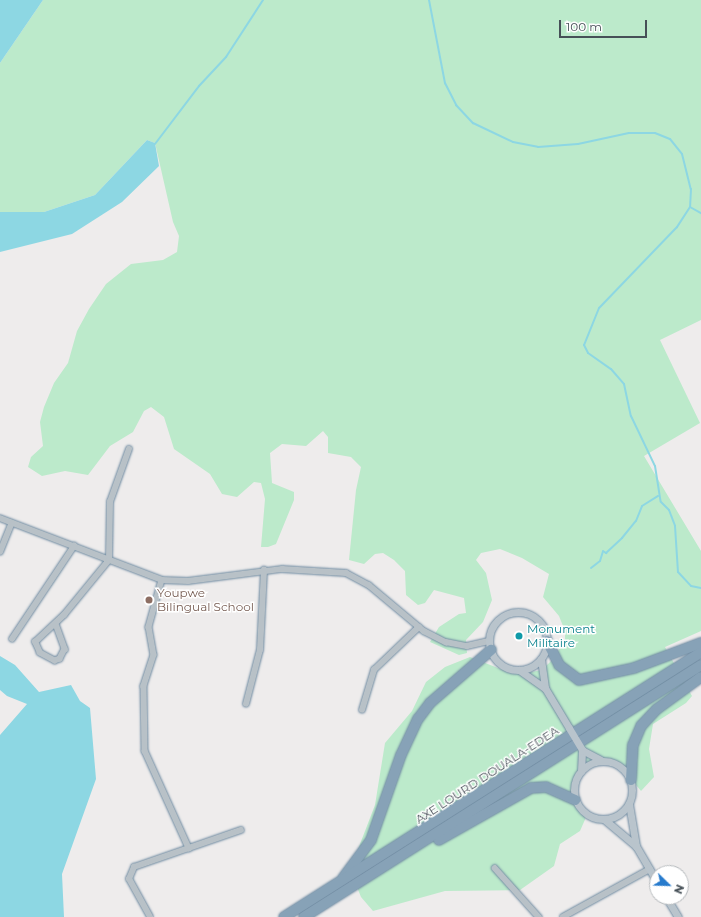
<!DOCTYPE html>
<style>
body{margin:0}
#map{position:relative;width:701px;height:917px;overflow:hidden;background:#eeecec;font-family:Montserrat,sans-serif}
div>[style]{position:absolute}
.green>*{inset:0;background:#bceacb}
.water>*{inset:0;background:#8dd7e3}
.stream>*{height:2px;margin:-1px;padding:0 1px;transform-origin:1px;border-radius:1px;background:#8dd7e3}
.roads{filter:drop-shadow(0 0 1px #728da3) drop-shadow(0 0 1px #728da3)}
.street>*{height:5.5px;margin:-2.75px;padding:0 2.75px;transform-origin:2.75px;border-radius:2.75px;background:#b8c1c7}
.secondary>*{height:7px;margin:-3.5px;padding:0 3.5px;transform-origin:3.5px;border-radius:3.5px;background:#b9c4cc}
.secondary>.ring{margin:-3.5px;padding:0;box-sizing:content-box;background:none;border:7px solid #b9c4cc;border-radius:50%}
.highway>*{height:10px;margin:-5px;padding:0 5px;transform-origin:5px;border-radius:5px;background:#87a2b7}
.secondary-bridge>*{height:7px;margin:-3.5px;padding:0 3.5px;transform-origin:3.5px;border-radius:3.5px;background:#b9c4cc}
.dots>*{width:11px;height:11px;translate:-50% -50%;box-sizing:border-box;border:2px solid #fff;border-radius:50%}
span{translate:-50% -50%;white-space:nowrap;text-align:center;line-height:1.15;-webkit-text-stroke:3px #fff;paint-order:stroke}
.education-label{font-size:12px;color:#785e54}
.left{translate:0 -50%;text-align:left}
.culture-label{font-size:12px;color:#0d838f}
.street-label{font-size:12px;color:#465057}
.north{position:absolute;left:649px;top:865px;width:40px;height:40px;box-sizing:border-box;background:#fff;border:1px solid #b5b9bc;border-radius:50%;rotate:113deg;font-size:11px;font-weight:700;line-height:16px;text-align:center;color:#465057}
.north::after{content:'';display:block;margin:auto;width:14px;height:18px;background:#277bcd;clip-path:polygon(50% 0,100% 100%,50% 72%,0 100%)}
.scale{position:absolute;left:559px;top:20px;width:88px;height:18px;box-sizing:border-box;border:2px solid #465057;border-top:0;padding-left:5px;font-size:12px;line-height:14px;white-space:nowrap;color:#465057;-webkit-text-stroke:3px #fff;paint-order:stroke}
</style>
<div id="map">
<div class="green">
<div style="clip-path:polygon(43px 0,701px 0,701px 320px,660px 340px,700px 423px,644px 456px,701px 551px,701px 631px,665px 647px,692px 696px,686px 703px,653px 724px,649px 749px,654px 777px,641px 791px,623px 769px,608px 761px,593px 762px,581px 771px,573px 790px,578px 806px,587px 815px,580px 831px,560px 844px,554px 866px,520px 890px,445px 891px,373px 911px,361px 897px,350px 870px,375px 805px,385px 743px,412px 711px,426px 682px,445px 667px,470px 657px,503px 670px,526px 673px,542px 670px,554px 658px,565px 639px,565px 631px,559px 616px,543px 597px,549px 574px,522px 558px,500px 549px,481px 553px,476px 560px,486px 573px,492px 600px,483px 622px,466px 640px,467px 653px,459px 655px,430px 642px,439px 627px,459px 614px,466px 613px,464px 598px,434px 590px,425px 603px,418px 605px,406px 595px,405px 571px,394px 560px,383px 553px,375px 554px,364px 564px,349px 560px,356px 490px,361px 467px,351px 457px,328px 453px,328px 437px,323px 431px,306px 446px,282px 444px,270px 453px,272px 483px,294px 492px,294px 500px,276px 544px,268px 547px,261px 547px,265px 499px,261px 483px,254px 482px,237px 497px,222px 494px,210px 474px,174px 449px,164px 417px,151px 407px,144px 411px,133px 432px,110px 446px,88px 475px,65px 471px,42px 476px,28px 467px,31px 457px,43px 446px,40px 422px,44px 407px,54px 383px,68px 363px,77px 331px,89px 309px,106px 284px,131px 264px,163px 260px,177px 252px,179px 236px,173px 222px,155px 143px,147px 140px,95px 195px,44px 212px,0 212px,0 63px)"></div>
</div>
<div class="water">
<div style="clip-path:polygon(0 0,43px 0,0 63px)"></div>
<div style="clip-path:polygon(147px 140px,155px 143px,159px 166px,122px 202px,72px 234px,0 252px,0 212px,44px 212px,95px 195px)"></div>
<div style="clip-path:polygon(0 656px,15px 665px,39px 692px,71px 685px,80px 701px,90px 708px,96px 779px,62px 874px,64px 917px,0 917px,0 735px,27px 704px,7px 696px,0 690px)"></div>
</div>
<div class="stream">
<div style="left:429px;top:0;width:85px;rotate:79.1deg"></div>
<div style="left:445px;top:83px;width:25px;rotate:63deg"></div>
<div style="left:456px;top:105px;width:25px;rotate:47deg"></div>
<div style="left:473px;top:123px;width:44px;rotate:25.4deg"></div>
<div style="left:513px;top:142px;width:25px;rotate:11deg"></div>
<div style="left:538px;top:147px;width:40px;rotate:-4.3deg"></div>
<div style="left:578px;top:144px;width:52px;rotate:-12.2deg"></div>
<div style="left:629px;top:133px;width:26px"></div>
<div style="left:655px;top:133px;width:16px;rotate:22deg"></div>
<div style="left:670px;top:139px;width:19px;rotate:51deg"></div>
<div style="left:682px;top:154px;width:36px;rotate:76deg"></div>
<div style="left:691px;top:189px;width:18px;rotate:93deg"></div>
<div style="left:690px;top:207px;width:24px;rotate:123deg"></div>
<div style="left:677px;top:227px;width:112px;rotate:133.9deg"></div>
<div style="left:599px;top:308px;width:40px;rotate:112deg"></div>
<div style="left:584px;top:345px;width:9px;rotate:63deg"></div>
<div style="left:588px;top:353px;width:28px;rotate:35deg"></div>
<div style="left:611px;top:369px;width:20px;rotate:49deg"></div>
<div style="left:624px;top:384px;width:33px;rotate:78deg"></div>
<div style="left:631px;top:416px;width:55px;rotate:64.4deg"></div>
<div style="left:655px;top:466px;width:36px;rotate:81deg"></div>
<div style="left:661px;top:502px;width:11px;rotate:45deg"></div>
<div style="left:669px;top:510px;width:17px;rotate:69deg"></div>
<div style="left:675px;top:526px;width:46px;rotate:86.3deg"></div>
<div style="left:678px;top:572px;width:19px;rotate:47deg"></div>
<div style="left:691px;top:586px;width:10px;rotate:11deg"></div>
<div style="left:155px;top:144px;width:73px;rotate:-52.8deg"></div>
<div style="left:199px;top:86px;width:40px;rotate:-47deg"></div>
<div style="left:226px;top:57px;width:68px;rotate:-57deg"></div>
<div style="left:690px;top:207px;width:13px;rotate:29deg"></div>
<div style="left:591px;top:568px;width:11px;rotate:-38deg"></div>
<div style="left:600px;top:561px;width:10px;rotate:-73deg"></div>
<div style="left:603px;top:551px;width:4px;rotate:34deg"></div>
<div style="left:606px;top:553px;width:22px;rotate:-43deg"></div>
<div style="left:622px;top:538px;width:22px;rotate:-51deg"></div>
<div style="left:636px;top:521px;width:16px;rotate:-68deg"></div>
<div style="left:642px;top:506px;width:19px;rotate:-32deg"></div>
</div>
<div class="roads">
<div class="street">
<div style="left:0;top:518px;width:173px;rotate:20.9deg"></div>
<div style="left:162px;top:580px;width:26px;rotate:2deg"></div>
<div style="left:188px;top:581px;width:95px;rotate:-7.3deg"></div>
<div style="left:282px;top:569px;width:64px;rotate:3.6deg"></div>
<div style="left:346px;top:573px;width:26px;rotate:28deg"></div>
<div style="left:369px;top:585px;width:72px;rotate:39.9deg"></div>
<div style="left:424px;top:631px;width:25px;rotate:27deg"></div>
<div style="left:446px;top:642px;width:21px;rotate:11deg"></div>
<div style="left:467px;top:646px;width:23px;rotate:-13deg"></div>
<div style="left:0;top:552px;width:31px;rotate:-68deg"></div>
<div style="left:162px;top:580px;width:49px;rotate:105.5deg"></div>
<div style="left:149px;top:627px;width:28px;rotate:80deg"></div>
<div style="left:154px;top:655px;width:33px;rotate:108deg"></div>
<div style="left:144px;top:686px;width:65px;rotate:89.1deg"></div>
<div style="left:145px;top:751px;width:107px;rotate:65.6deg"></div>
<div style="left:56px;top:624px;width:27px;rotate:70deg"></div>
<div style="left:65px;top:649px;width:11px;rotate:117deg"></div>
<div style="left:60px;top:659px;width:5px;rotate:158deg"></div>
<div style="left:55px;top:661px;width:17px;rotate:-152deg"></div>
<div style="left:40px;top:653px;width:12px;rotate:-114deg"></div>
<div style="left:35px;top:642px;width:40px;rotate:-43deg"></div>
<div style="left:64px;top:615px;width:71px;rotate:-50.7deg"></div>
<div style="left:109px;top:560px;width:58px;rotate:-89deg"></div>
<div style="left:110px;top:502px;width:56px;rotate:-70.3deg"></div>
<div style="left:12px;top:639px;width:112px;rotate:-56.3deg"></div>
<div style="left:246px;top:704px;width:56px;rotate:-75.5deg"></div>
<div style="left:260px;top:650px;width:80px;rotate:-87.1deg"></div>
<div style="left:362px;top:710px;width:42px;rotate:-73.3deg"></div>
<div style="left:374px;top:670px;width:62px;rotate:-43.7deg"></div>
<div style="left:495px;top:868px;width:66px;rotate:48.1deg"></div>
<div style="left:150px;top:917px;width:43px;rotate:-118.9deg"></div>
<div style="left:129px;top:879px;width:13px;rotate:-67deg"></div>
<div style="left:134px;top:867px;width:113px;rotate:-19.1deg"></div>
<div style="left:563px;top:917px;width:99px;rotate:-28.9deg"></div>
</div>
<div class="secondary">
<div class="ring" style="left:489px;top:612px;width:51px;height:51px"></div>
<div style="left:541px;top:659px;width:29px;rotate:82deg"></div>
<div style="left:519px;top:670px;width:32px;rotate:35deg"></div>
<div style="left:545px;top:688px;width:47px;rotate:59deg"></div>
<div style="left:582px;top:750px;width:21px;rotate:28deg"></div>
<div class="ring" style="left:574px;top:761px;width:51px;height:51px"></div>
<div style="left:581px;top:771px;width:21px;rotate:-87deg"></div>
<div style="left:629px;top:804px;width:43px;rotate:80.5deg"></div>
<div style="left:605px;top:820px;width:40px;rotate:40deg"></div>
<div style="left:636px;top:846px;width:42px;rotate:59.7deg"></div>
<div style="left:666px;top:897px;width:23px;rotate:59deg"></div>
</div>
<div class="highway">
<div style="left:547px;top:641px;width:27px;rotate:63deg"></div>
<div style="left:559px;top:665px;width:25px;rotate:37deg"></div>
<div style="left:579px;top:680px;width:56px;rotate:-12.3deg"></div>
<div style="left:634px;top:668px;width:72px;rotate:-20.5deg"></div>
<div style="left:631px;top:780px;width:35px;rotate:-87deg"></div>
<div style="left:633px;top:745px;width:21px;rotate:-67deg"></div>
<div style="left:641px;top:726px;width:23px;rotate:-47deg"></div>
<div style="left:657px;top:709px;width:54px;rotate:-36deg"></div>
<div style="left:439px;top:840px;width:106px;rotate:-29.5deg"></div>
<div style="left:531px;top:788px;width:15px;rotate:-4deg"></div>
<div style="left:546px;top:787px;width:32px;rotate:24deg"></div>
<div style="left:343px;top:878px;width:47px;rotate:-53.6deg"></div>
<div style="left:371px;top:840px;width:90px;rotate:-70.6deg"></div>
<div style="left:401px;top:755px;width:40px;rotate:-65deg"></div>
<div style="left:418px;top:719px;width:20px;rotate:-53deg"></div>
<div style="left:430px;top:703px;width:81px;rotate:-41deg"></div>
<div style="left:284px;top:917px;width:494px;rotate:-32.4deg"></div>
<div style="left:304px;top:917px;width:470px;rotate:-32.4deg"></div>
</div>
</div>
<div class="secondary-bridge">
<div style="left:569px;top:728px;width:26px;rotate:59deg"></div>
</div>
<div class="dots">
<div style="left:149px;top:600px;background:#8d6e63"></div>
<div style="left:519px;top:636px;background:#0f9aa8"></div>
</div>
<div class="education-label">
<span class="left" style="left:157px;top:600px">Youpwe<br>Bilingual School</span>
</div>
<div class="culture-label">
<span class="left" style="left:527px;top:636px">Monument<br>Militaire</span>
</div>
<div class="street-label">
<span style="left:487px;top:775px;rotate:-33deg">AXE LOURD DOUALA-EDEA</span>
</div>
<div class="north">N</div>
<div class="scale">100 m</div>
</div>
